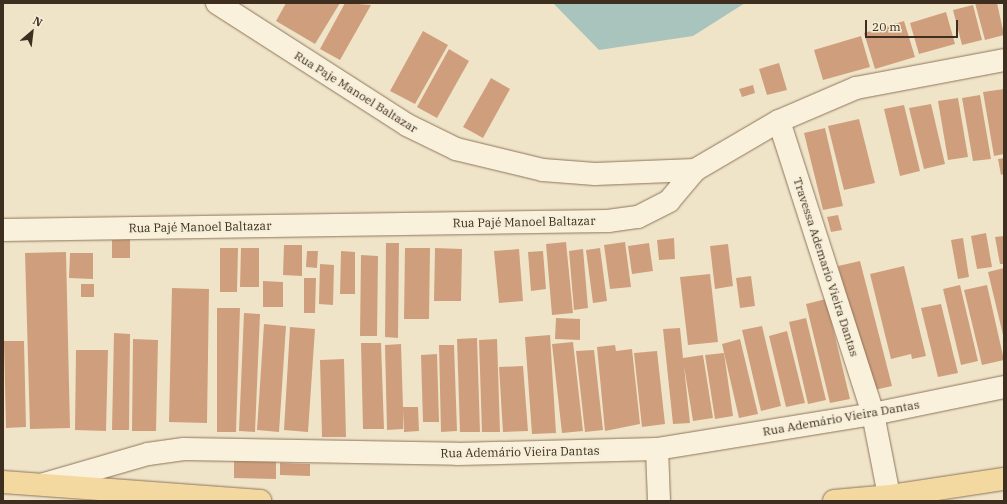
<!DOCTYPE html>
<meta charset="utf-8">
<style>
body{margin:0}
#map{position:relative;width:1007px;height:504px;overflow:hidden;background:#f0e4c8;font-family:"IBM Plex Serif",serif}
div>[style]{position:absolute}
.water>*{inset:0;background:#a9c4bc}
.building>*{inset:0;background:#cf9f7d}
.roads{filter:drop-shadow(0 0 1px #8d765c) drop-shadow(0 0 1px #8d765c)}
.minor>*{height:22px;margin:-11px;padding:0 11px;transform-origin:11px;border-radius:11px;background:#faf1dc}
.major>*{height:22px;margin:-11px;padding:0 11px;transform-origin:11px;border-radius:11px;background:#f3d9a0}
span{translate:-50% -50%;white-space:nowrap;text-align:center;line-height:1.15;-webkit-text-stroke:4px #f7eed8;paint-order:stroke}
.street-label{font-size:12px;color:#3d2e20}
.frame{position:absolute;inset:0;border:4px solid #3d2e20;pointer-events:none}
.north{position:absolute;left:12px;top:12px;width:40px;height:40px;-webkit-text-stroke:3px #f7eed8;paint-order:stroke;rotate:28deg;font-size:11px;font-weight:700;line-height:16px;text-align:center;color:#3d2e20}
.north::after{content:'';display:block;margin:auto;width:14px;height:18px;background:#3d2e20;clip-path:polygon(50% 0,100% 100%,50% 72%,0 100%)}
.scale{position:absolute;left:865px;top:20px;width:93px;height:18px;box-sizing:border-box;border:2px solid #3d2e20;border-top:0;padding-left:5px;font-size:12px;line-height:14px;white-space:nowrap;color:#3d2e20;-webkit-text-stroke:3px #f7eed8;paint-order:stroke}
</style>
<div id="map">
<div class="water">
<div style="clip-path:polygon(553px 3px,745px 3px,693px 36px,599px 50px)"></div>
</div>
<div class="building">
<div style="clip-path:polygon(286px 3px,340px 3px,315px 44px,276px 21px)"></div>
<div style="clip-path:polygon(345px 3px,371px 5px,340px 60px,320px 49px)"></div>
<div style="clip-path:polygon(975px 3px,997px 3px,1004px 35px,985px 40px)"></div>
<div style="clip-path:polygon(973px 5px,982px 40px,962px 45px,953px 10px)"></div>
<div style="clip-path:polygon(946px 12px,955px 44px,919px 54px,910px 23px)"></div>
<div style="clip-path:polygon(904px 21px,915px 57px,875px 69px,864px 33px)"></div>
<div style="clip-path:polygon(423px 31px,448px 45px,415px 104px,390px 91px)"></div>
<div style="clip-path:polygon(861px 36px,870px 67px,823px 80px,814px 50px)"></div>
<div style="clip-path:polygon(449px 49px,469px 61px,437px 118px,417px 107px)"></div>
<div style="clip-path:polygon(779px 63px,787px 90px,767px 95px,759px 69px)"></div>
<div style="clip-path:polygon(491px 78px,510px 89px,483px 138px,463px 127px)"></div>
<div style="clip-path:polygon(753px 85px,755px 93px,742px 97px,739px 89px)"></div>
<div style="clip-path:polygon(1004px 89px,1004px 154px,994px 156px,983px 92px)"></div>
<div style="clip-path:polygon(980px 95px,991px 159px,973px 161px,962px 98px)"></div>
<div style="clip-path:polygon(958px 98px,968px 157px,948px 160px,938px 101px)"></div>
<div style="clip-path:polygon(931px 104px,945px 164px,924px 169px,909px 108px)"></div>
<div style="clip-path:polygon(904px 105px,920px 171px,900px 176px,884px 109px)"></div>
<div style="clip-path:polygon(859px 119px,875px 183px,844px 190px,828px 126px)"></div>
<div style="clip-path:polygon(825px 128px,843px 206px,823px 210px,804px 133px)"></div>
<div style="clip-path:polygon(1004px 158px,1004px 174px,1001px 175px,998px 159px)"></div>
<div style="clip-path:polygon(838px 215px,842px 230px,831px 232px,827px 217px)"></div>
<div style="clip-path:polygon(986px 233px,992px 267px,977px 269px,971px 236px)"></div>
<div style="clip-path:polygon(1004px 236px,1004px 264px,1000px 264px,995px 237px)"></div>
<div style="clip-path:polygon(674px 238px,675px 259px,659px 260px,657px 240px)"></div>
<div style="clip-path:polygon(963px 238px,969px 277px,958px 279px,951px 240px)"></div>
<div style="clip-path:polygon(130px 239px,130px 258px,112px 258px,112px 240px)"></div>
<div style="clip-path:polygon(566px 242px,573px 313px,552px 315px,546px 244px)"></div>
<div style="clip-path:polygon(625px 242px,631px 287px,610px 289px,604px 245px)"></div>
<div style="clip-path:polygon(386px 243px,399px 243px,398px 338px,385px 337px)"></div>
<div style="clip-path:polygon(649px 243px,653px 271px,632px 274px,628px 246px)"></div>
<div style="clip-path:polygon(728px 244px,733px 286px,715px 289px,710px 246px)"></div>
<div style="clip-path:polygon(284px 245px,302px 245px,302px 276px,283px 275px)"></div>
<div style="clip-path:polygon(220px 248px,238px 248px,237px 292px,220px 292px)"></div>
<div style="clip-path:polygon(241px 248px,259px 248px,259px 287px,240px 287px)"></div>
<div style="clip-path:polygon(405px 248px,430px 248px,429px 319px,404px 319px)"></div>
<div style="clip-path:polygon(435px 248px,462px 249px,461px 301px,434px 301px)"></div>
<div style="clip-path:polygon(600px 248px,607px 301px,593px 303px,586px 250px)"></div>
<div style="clip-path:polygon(519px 249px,523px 301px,499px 303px,494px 251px)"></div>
<div style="clip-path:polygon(583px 249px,588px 308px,574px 310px,569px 251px)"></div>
<div style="clip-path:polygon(307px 251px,318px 251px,317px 268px,306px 267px)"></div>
<div style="clip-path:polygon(341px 251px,355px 252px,355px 294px,340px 294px)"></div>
<div style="clip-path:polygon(543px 251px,546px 289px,531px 291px,528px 252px)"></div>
<div style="clip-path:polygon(66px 252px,70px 428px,30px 429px,25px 253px)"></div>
<div style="clip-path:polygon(70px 253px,93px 253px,93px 279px,69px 278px)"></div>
<div style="clip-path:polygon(361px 255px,378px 256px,377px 336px,360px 336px)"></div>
<div style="clip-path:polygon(860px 261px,892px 386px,870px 391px,838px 266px)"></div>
<div style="clip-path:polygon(320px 264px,334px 265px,333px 305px,319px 304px)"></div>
<div style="clip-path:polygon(904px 266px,926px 356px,912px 359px,911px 354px,891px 359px,870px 274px)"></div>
<div style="clip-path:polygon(1004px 268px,1004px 335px,1003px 335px,988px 272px)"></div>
<div style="clip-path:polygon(710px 274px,718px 342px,688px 345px,680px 277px)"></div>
<div style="clip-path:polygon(751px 276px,755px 306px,740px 308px,736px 278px)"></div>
<div style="clip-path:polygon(304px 278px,316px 278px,315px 313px,304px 313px)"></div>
<div style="clip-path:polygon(263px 281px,283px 282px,283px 307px,263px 307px)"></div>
<div style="clip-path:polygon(81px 284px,94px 284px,94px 297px,81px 297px)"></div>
<div style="clip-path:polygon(960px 285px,978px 361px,961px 365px,943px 289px)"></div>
<div style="clip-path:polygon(987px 285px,1004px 360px,982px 365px,964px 290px)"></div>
<div style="clip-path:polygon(172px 288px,209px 289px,207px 423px,169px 422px)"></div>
<div style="clip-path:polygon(826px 299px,850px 399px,830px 403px,806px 304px)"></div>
<div style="clip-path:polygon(941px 304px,958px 373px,938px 377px,921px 308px)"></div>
<div style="clip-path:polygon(217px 308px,240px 308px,236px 432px,217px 432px)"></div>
<div style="clip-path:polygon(244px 313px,260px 314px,255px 432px,239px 431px)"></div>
<div style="clip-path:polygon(556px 318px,580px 319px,580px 340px,555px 339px)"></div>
<div style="clip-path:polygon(806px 318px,826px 400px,808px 404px,789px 322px)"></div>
<div style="clip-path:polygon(264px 324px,286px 326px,279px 432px,257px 430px)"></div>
<div style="clip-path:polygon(762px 326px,781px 406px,761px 411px,742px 330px)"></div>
<div style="clip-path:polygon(290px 327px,315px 329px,308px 432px,284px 430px)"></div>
<div style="clip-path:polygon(680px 328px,683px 358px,703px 355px,713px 418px,693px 421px,684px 366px,690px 423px,673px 424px,663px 329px)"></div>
<div style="clip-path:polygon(787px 331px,805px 403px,786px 407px,769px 336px)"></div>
<div style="clip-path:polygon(114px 333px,130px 334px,129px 430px,112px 430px)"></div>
<div style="clip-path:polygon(550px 335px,556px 433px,532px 434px,525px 337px)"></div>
<div style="clip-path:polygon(477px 338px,480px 432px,460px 432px,457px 339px)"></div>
<div style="clip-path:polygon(133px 339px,158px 340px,156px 431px,132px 431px)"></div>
<div style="clip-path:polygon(497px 339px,500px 432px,482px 432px,479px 340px)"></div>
<div style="clip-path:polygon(740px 339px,758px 414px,739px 418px,722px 344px)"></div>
<div style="clip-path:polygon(4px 341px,24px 341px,26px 427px,6px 428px)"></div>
<div style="clip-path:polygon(573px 342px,583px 431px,562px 433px,552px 344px)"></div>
<div style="clip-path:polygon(361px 343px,381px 343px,384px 429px,363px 429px)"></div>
<div style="clip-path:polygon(401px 344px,403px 407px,418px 407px,419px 431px,404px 432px,403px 410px,403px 429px,387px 430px,385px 345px)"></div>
<div style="clip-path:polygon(439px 345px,454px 345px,457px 431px,441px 432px)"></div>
<div style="clip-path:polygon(615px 345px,616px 351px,632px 349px,640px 424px,605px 431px,597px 347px)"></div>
<div style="clip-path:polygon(76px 350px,108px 350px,106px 431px,75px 430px)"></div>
<div style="clip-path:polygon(594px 350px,603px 430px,585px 432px,576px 351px)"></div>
<div style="clip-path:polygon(657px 351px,665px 424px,642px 427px,634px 353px)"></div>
<div style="clip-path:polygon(724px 353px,733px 416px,715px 419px,705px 355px)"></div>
<div style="clip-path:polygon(437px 354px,439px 422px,423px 422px,421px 355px)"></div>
<div style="clip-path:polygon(344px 359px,346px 437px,322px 437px,320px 360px)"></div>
<div style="clip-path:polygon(523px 366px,528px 431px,503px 432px,499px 367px)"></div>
<div style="clip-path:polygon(234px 457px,276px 457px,276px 479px,234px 478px)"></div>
<div style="clip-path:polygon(280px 463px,310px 464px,310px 476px,280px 475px)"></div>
</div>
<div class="roads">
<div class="minor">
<div style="left:217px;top:3px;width:226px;rotate:32.7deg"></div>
<div style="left:407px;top:125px;width:55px;rotate:26.1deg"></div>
<div style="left:456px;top:149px;width:89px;rotate:13.6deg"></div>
<div style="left:543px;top:170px;width:52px;rotate:4.4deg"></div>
<div style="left:595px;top:174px;width:100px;rotate:-2.3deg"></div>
<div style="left:779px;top:121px;width:308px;rotate:72.2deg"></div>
<div style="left:873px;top:414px;width:89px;rotate:78.9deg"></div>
<div style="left:3px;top:230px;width:605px;rotate:-0.85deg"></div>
<div style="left:608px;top:221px;width:30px;rotate:-8deg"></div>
<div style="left:638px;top:217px;width:35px;rotate:-27deg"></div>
<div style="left:669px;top:201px;width:40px;rotate:-50deg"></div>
<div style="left:695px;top:170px;width:97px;rotate:-30.3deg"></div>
<div style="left:779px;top:121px;width:84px;rotate:-23.2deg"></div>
<div style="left:856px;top:88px;width:151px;rotate:-10.7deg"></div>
<div style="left:657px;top:449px;width:52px;rotate:87.8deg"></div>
<div style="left:44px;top:484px;width:108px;rotate:-16.1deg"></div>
<div style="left:148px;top:454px;width:36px;rotate:-8deg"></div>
<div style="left:184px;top:449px;width:273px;rotate:1deg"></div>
<div style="left:457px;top:454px;width:200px;rotate:-1.4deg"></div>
<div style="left:657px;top:449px;width:219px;rotate:-9.2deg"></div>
<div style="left:873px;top:414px;width:134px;rotate:-11.6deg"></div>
</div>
<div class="major">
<div style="left:3px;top:482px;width:258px;rotate:4.2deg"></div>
<div style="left:834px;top:501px;width:57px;rotate:-5deg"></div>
<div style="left:891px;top:496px;width:114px;rotate:-8.6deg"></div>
</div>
</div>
<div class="street-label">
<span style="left:356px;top:92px;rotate:32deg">Rua Paje Manoel Baltazar</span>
<span style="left:524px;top:222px;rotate:-1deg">Rua Pajé Manoel Baltazar</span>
<span style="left:200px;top:227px;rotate:-1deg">Rua Pajé Manoel Baltazar</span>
<span style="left:826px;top:267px;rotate:72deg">Travessa Ademario Vieira Dantas</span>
<span style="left:841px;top:418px;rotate:-10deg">Rua Ademário Vieira Dantas</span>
<span style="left:520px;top:452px;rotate:-1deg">Rua Ademário Vieira Dantas</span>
</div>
<div class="frame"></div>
<div class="north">N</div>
<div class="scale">20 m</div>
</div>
